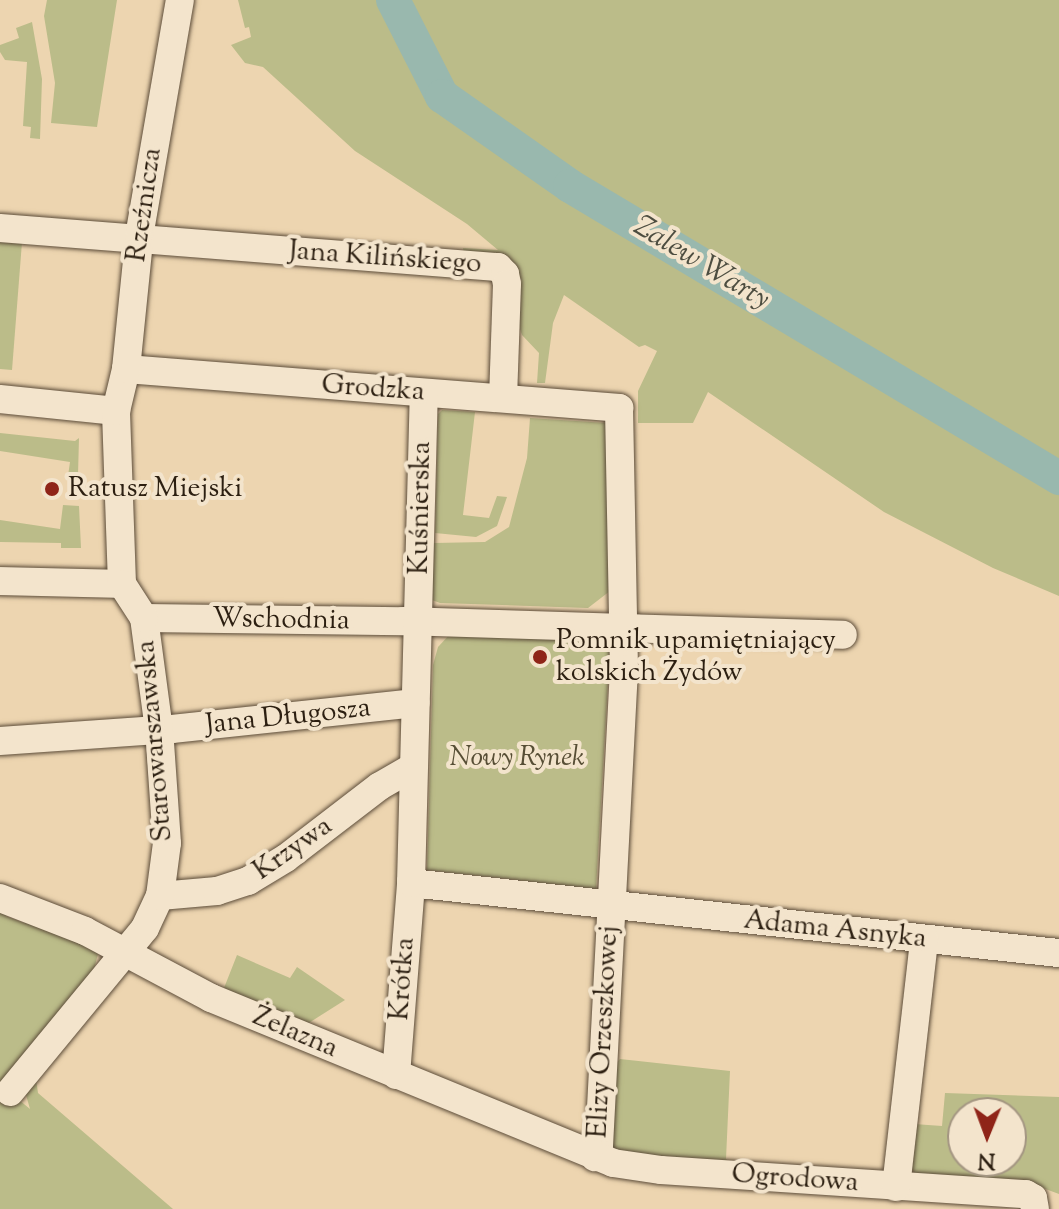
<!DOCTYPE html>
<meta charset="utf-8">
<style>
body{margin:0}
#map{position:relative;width:1059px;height:1209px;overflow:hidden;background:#edd5b0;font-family:"Sorts Mill Goudy",serif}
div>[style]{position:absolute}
.green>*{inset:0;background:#bbbc89}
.river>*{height:34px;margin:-17px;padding:0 17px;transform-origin:17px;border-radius:17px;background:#99b8ae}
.roads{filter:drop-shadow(0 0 2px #5c4c39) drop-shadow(0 0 2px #5c4c39)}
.minor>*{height:28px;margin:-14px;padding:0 14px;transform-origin:14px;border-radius:14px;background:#f3e4cc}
.dots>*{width:22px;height:22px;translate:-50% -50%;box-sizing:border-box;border:4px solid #f3e4cc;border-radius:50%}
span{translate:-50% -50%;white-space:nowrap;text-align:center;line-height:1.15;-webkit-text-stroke:8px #f3e4cc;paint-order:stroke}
.street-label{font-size:28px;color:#2c1f11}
.poi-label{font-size:28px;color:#2c1f11}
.left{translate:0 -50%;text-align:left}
.park-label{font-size:28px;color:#574e35;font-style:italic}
.water-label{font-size:30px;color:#4d4d40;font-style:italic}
.north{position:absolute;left:947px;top:1097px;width:80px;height:80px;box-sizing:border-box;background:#f3e4cc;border:2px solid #a39581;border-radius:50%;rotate:181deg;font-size:22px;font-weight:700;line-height:32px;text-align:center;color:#2c1f11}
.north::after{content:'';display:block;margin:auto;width:28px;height:36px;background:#8f2418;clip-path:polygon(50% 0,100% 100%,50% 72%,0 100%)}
</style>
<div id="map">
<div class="green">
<div style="clip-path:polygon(47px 0,117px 0,97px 127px,51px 123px,55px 83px,44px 16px)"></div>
<div style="clip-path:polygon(238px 0,1059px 0,1059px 596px,993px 568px,884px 512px,708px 392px,693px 423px,638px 423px,638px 391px,657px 351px,645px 345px,639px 347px,564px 295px,553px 323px,545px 383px,537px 383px,539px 353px,522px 335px,519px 326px,519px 272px,464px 253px,463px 248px,498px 250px,467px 224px,355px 151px,263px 67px,245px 63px,231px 45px,251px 37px,249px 27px,245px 28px)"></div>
<div style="clip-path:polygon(32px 22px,42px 79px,40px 139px,30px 138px,31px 127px,23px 126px,27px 62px,5px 60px,0 52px,0 45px,19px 38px,16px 28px)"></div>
<div style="clip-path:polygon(0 240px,22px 242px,12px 370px,0 369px)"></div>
<div style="clip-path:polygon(442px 410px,475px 412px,463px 515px,489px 518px,497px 496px,507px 497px,497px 526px,476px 537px,435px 533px,438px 414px)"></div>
<div style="clip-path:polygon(530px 418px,607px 423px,610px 591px,588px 608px,440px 603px,432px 600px,434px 543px,485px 542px,509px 527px,527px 458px)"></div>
<div style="clip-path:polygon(0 433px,75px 441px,79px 438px,78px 475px,81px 479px,68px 476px,70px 462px,0 451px)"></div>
<div style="clip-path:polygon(63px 505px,79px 506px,81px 548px,61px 548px,61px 543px,0 542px,0 520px,60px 529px)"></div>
<div style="clip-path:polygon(450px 634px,607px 640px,610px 647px,596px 889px,427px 870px,433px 665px,438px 647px)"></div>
<div style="clip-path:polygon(0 906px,9px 909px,6px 916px,24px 923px,31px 918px,85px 938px,98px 954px,94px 969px,7px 1090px,30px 1109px,26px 1095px,36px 1079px,38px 1093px,173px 1209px,0 1209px)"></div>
<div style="clip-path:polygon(237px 955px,290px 978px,297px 967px,345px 1000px,304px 1026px,287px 1020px,224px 988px)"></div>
<div style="clip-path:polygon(620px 1059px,730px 1071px,726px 1159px,730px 1162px,629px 1162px,608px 1147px,613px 1066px)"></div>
<div style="clip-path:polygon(evenodd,945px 1093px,1059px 1097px,1059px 1194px,1040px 1187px,916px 1178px,910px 1164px,914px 1124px,942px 1126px,945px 1093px,963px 1113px,1011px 1113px,1011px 1161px,963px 1161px,963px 1113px)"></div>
</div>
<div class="river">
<div style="left:393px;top:0;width:108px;rotate:63deg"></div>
<div style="left:442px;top:96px;width:156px;rotate:35.1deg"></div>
<div style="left:570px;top:186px;width:570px;rotate:30.84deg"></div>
</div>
<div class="roads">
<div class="minor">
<div style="left:0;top:228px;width:500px;rotate:4.5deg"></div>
<div style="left:498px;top:267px;width:10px;rotate:45deg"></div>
<div style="left:505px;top:274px;width:10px;rotate:79deg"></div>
<div style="left:507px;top:284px;width:113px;rotate:92deg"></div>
<div style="left:126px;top:369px;width:495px;rotate:4.5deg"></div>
<div style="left:619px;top:408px;width:261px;rotate:88.9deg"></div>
<div style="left:624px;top:669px;width:478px;rotate:93deg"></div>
<div style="left:599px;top:1146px;width:12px;rotate:110deg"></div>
<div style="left:0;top:399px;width:117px;rotate:5.9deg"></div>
<div style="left:0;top:581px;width:122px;rotate:1.4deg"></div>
<div style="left:122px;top:584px;width:173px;rotate:-92deg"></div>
<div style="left:116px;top:411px;width:43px;rotate:-76.6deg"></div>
<div style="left:126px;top:369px;width:139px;rotate:-84.2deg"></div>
<div style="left:140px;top:231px;width:234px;rotate:-80.2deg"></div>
<div style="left:144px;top:618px;width:259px;rotate:0.7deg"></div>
<div style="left:403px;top:621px;width:440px;rotate:1.8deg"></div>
<div style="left:0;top:741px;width:172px;rotate:-4deg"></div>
<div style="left:172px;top:729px;width:245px;rotate:-6.1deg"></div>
<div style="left:411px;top:883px;width:652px;rotate:6.17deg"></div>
<div style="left:160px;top:896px;width:57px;rotate:-5deg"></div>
<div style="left:217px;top:891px;width:33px;rotate:-18deg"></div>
<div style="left:248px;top:881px;width:44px;rotate:-31.2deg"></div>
<div style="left:286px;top:858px;width:118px;rotate:-37.5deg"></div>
<div style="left:380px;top:786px;width:38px;rotate:-30deg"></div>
<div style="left:0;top:898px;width:91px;rotate:21.2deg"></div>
<div style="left:85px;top:931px;width:143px;rotate:28deg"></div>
<div style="left:211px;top:998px;width:435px;rotate:22.3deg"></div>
<div style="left:613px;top:1163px;width:49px;rotate:8.3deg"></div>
<div style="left:661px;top:1170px;width:366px;rotate:3.8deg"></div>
<div style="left:1026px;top:1194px;width:8px;rotate:30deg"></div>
<div style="left:1033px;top:1198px;width:11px;rotate:80deg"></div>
<div style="left:396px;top:1075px;width:193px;rotate:-85.5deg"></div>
<div style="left:411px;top:883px;width:490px;rotate:-88.5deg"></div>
<div style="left:10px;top:1092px;width:212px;rotate:-50.5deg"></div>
<div style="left:145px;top:928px;width:35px;rotate:-65deg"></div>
<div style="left:160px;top:896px;width:53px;rotate:-82.5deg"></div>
<div style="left:167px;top:843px;width:113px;rotate:-94deg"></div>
<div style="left:159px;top:730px;width:113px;rotate:-97.6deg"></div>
<div style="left:144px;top:618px;width:40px;rotate:-122.9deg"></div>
<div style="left:896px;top:1187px;width:249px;rotate:-83.5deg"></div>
</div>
</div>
<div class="dots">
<div style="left:52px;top:489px;background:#8f2418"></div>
<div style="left:540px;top:657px;background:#8f2418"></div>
</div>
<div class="street-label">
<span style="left:145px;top:205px;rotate:-82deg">Rzeźnicza</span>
<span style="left:385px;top:258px;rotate:4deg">Jana Kilińskiego</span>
<span style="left:373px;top:389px;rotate:4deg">Grodzka</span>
<span style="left:421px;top:508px;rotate:-89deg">Kuśnierska</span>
<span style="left:281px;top:620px;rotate:1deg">Wschodnia</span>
<span style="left:288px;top:717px;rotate:-6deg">Jana Długosza</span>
<span style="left:155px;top:741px;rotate:-95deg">Starowarszawska</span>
<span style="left:293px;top:849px;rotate:-35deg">Krzywa</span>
<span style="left:835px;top:930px;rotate:6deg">Adama Asnyka</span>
<span style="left:403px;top:979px;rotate:-86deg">Krótka</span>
<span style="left:604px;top:1032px;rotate:-87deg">Elizy Orzeszkowej</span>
<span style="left:295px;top:1033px;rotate:23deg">Żelazna</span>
<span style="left:795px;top:1179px;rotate:4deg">Ogrodowa</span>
</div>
<div class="poi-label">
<span class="left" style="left:68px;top:489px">Ratusz Miejski</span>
<span class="left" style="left:556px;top:657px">Pomnik upamiętniający<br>kolskich Żydów</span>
</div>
<div class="park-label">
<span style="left:517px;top:758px">Nowy Rynek</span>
</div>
<div class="water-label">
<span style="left:701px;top:264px;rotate:31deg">Zalew Warty</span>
</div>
<div class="north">N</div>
</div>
